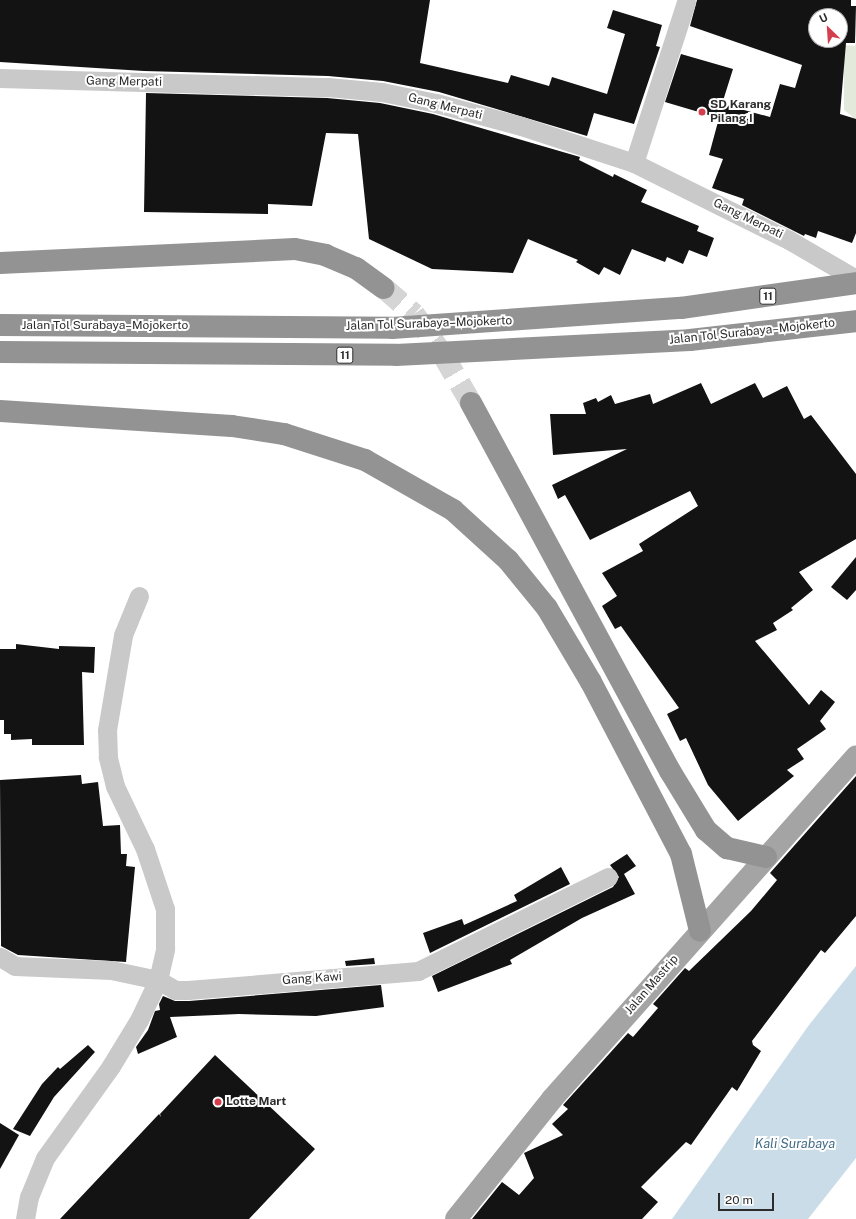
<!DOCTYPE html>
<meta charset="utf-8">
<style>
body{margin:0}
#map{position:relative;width:856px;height:1219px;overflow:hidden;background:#fff;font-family:"Public Sans",sans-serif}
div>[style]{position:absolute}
.green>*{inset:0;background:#e3e9db}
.water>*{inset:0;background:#c9dce7}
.building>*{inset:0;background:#131313}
.highway-tunnel>*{height:22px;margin-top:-11px;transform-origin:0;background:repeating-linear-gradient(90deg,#d5d5d5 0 22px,transparent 0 33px)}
.street>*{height:19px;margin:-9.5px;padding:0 9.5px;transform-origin:9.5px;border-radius:9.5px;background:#c9c9c9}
.primary>*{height:22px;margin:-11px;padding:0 11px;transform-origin:11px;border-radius:11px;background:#a4a4a4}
.highway>*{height:22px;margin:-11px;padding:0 11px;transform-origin:11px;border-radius:11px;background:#939393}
.dots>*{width:11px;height:11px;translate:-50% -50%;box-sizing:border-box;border:2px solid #fff;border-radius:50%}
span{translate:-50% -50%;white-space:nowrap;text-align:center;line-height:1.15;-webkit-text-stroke:4px #fff;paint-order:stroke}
.shield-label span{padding:1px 3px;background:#fff;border:1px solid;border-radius:3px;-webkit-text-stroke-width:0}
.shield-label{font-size:11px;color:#2c2c2c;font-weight:700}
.street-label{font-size:12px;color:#2c2c2c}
.poi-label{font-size:12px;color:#2c2c2c;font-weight:700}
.left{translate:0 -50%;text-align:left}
.water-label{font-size:13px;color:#436d86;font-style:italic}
.north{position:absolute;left:808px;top:8px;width:40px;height:40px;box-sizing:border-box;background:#fff;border:1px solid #ababab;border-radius:50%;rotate:335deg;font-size:11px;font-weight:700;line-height:16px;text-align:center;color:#2c2c2c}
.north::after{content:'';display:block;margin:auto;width:14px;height:18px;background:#d33f4c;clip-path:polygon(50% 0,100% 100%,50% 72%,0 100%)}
.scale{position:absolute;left:718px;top:1193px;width:56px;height:18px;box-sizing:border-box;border:2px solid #2c2c2c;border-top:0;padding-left:5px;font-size:12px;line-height:14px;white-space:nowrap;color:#2c2c2c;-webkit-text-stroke:3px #fff;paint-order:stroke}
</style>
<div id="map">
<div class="green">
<div style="clip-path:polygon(856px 42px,856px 159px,849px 134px,853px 117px,844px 110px,844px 45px,855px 46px)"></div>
</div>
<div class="water">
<div style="clip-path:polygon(856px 966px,856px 1158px,808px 1219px,672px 1219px,809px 1025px)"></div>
</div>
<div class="building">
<div style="clip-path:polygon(0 0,430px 0,420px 63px,508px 83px,511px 75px,549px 86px,552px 77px,607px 94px,625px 34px,607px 28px,613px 10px,662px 25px,656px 46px,660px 47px,634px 124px,594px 113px,587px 136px,439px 92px,383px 81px,328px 76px,144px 71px,0 62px)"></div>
<div style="clip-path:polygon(evenodd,697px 0,851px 0,851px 6px,856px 6px,855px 43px,846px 43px,840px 114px,856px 119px,856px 233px,852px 243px,818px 231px,816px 238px,805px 234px,804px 236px,742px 205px,744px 199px,712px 188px,723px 159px,709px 155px,719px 118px,665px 102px,681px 54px,733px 69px,722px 104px,770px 117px,780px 84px,795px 88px,802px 65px,690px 26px,697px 0,816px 16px,840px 16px,840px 40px,816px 40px,816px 16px)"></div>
<div style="clip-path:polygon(146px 93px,327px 98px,380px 103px,433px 114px,580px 157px,579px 160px,613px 177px,614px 174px,647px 190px,641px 202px,699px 226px,697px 231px,714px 238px,707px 257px,689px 250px,683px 264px,667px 257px,665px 262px,632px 249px,620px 275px,604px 267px,599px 275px,576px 262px,578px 260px,528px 239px,513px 273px,432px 269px,369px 239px,358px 134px,326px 133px,312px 206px,268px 204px,268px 214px,144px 212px)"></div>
<div style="clip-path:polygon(701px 383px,711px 404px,755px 383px,763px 398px,787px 386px,804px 419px,811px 415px,856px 474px,856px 539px,799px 572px,813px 590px,791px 608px,793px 610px,773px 623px,777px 630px,755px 641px,809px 705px,821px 690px,835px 702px,820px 721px,826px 729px,797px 749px,804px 759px,787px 770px,794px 776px,738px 821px,708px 785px,686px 738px,680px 741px,667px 714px,679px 708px,621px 626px,615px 629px,602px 606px,617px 596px,602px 573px,643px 551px,639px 544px,698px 506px,690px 491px,590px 540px,565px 495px,558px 499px,552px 485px,627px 449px,553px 455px,550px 414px,586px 414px,583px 403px,596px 398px,598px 402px,611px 395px,615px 404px,650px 394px,653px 404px)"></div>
<div style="clip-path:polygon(856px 557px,856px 590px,847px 600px,831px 587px)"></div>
<div style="clip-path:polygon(16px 644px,59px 649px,59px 646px,95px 647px,94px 673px,82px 672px,84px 745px,32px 745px,32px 739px,11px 740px,11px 734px,4px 734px,4px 720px,0 720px,0 649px,16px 649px)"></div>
<div style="clip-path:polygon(81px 775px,82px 784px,98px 782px,103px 826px,120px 825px,121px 854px,127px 854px,126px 866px,135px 867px,126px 962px,18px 955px,1px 946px,0 780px)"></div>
<div style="clip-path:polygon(856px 776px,856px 916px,825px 953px,821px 950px,752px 1041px,753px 1045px,761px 1051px,737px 1091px,732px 1087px,691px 1145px,686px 1142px,641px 1187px,658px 1202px,642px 1219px,472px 1219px,502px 1182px,519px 1195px,534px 1178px,524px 1153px,563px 1135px,552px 1124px,568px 1109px,563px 1105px,628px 1033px,633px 1037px,658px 1008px,653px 1004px,685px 968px,689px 971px,751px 911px,777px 880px,770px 873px)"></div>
<div style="clip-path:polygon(627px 854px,636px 866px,624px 874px,635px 894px,582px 918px,510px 960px,512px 964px,438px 992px,432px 976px,613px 887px,619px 877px,610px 865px)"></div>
<div style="clip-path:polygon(561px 867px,570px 884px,430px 953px,423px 933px,462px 919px,464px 925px,517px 901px,514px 895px)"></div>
<div style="clip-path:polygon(374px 958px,375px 964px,346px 966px,345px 961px)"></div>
<div style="clip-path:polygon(381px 985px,384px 1007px,316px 1016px,239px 1014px,170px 1017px,177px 1037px,138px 1054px,136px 1047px,148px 1030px,155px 1011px,160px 1010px,159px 1004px,163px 996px,175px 1001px,189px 1001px)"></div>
<div style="clip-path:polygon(88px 1045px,95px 1052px,54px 1097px,30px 1136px,13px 1129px,42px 1084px,58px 1067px,60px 1069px)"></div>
<div style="clip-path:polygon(215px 1055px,315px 1149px,249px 1219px,60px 1219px,159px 1114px,161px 1117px,160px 1114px)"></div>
<div style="clip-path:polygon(0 1123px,19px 1135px,0 1169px)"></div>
</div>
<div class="highway-tunnel">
<div style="left:384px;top:288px;width:40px;rotate:41deg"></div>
<div style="left:414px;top:314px;width:50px;rotate:54.7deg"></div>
<div style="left:443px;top:355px;width:56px;rotate:59.7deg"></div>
</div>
<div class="street">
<div style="left:0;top:78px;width:328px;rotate:1.6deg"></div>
<div style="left:328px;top:87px;width:54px;rotate:5.3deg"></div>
<div style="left:382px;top:92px;width:55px;rotate:11.5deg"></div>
<div style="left:436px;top:103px;width:88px;rotate:15.1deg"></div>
<div style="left:521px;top:126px;width:119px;rotate:18.1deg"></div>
<div style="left:634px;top:163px;width:173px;rotate:26.4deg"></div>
<div style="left:789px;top:240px;width:78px;rotate:30.2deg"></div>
<div style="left:634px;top:163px;width:169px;rotate:-72.1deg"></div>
<div style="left:0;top:957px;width:17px;rotate:31deg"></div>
<div style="left:15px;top:966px;width:96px;rotate:2.4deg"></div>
<div style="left:111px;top:970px;width:48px;rotate:12deg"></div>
<div style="left:158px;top:980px;width:20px;rotate:30deg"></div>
<div style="left:175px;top:990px;width:13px"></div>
<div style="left:188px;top:990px;width:231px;rotate:-4.7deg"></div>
<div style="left:418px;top:971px;width:212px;rotate:-26.3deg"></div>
<div style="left:25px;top:1219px;width:22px;rotate:-80deg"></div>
<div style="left:29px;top:1197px;width:42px;rotate:-67.7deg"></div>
<div style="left:45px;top:1158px;width:113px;rotate:-54.3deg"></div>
<div style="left:111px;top:1066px;width:54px;rotate:-58.7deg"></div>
<div style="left:139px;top:1020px;width:44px;rotate:-64.6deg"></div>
<div style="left:158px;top:980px;width:32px;rotate:-77deg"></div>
<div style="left:165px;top:949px;width:40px;rotate:-90deg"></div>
<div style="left:165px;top:909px;width:63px;rotate:-108.4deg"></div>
<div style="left:145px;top:849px;width:70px;rotate:-115.5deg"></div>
<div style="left:115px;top:786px;width:30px;rotate:-104deg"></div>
<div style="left:108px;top:757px;width:27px;rotate:-92deg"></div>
<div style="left:107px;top:730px;width:96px;rotate:-80.4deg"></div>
<div style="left:123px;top:635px;width:42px;rotate:-67.7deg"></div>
</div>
<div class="primary">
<div style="left:456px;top:1219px;width:154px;rotate:-51.3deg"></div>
<div style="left:552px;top:1099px;width:458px;rotate:-48.4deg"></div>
</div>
<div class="highway">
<div style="left:0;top:263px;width:295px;rotate:-2.7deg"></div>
<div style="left:295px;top:249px;width:31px;rotate:11deg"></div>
<div style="left:325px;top:255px;width:34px;rotate:23deg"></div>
<div style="left:356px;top:268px;width:34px;rotate:36deg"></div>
<div style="left:0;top:325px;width:392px;rotate:0.4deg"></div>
<div style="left:392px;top:328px;width:290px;rotate:-4deg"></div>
<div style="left:681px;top:308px;width:177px;rotate:-8.1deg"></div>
<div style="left:0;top:352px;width:396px;rotate:0.4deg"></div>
<div style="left:396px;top:355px;width:294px;rotate:-2.9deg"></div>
<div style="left:690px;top:340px;width:167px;rotate:-6.5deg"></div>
<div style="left:471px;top:403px;width:418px;rotate:61.6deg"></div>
<div style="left:670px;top:771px;width:69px;rotate:58.6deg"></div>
<div style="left:706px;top:830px;width:28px;rotate:41deg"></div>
<div style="left:727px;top:848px;width:40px;rotate:13deg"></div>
<div style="left:0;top:411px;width:232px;rotate:3.7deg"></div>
<div style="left:232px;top:426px;width:53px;rotate:8.7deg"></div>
<div style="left:284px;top:434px;width:85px;rotate:17.8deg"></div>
<div style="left:365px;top:460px;width:101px;rotate:29.6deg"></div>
<div style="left:453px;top:510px;width:74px;rotate:42.3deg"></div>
<div style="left:508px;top:560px;width:62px;rotate:50.9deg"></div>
<div style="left:547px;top:608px;width:86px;rotate:59.3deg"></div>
<div style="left:591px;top:682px;width:194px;rotate:62.4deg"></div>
<div style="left:681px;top:854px;width:79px;rotate:76.1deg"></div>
</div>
<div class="dots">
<div style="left:702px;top:112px;background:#d33f4c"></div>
<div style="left:218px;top:1102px;background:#d33f4c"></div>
</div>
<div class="shield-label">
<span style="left:768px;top:296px">11</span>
<span style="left:345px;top:355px">11</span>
</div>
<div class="street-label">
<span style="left:124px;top:82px;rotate:1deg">Gang Merpati</span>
<span style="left:445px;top:107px;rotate:14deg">Gang Merpati</span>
<span style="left:748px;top:219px;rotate:26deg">Gang Merpati</span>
<span style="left:429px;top:324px;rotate:-2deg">Jalan Tol Surabaya–Mojokerto</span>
<span style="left:105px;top:326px">Jalan Tol Surabaya–Mojokerto</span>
<span style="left:752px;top:332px;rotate:-6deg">Jalan Tol Surabaya–Mojokerto</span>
<span style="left:312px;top:979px;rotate:-4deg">Gang Kawi</span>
<span style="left:652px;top:985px;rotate:-49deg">Jalan Mastrip</span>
</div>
<div class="poi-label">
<span class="left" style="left:710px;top:112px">SD Karang<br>Pilang I</span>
<span class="left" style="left:226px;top:1102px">Lotte Mart</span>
</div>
<div class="water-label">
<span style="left:795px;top:1144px">Kali Surabaya</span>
</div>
<div class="north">U</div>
<div class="scale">20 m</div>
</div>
